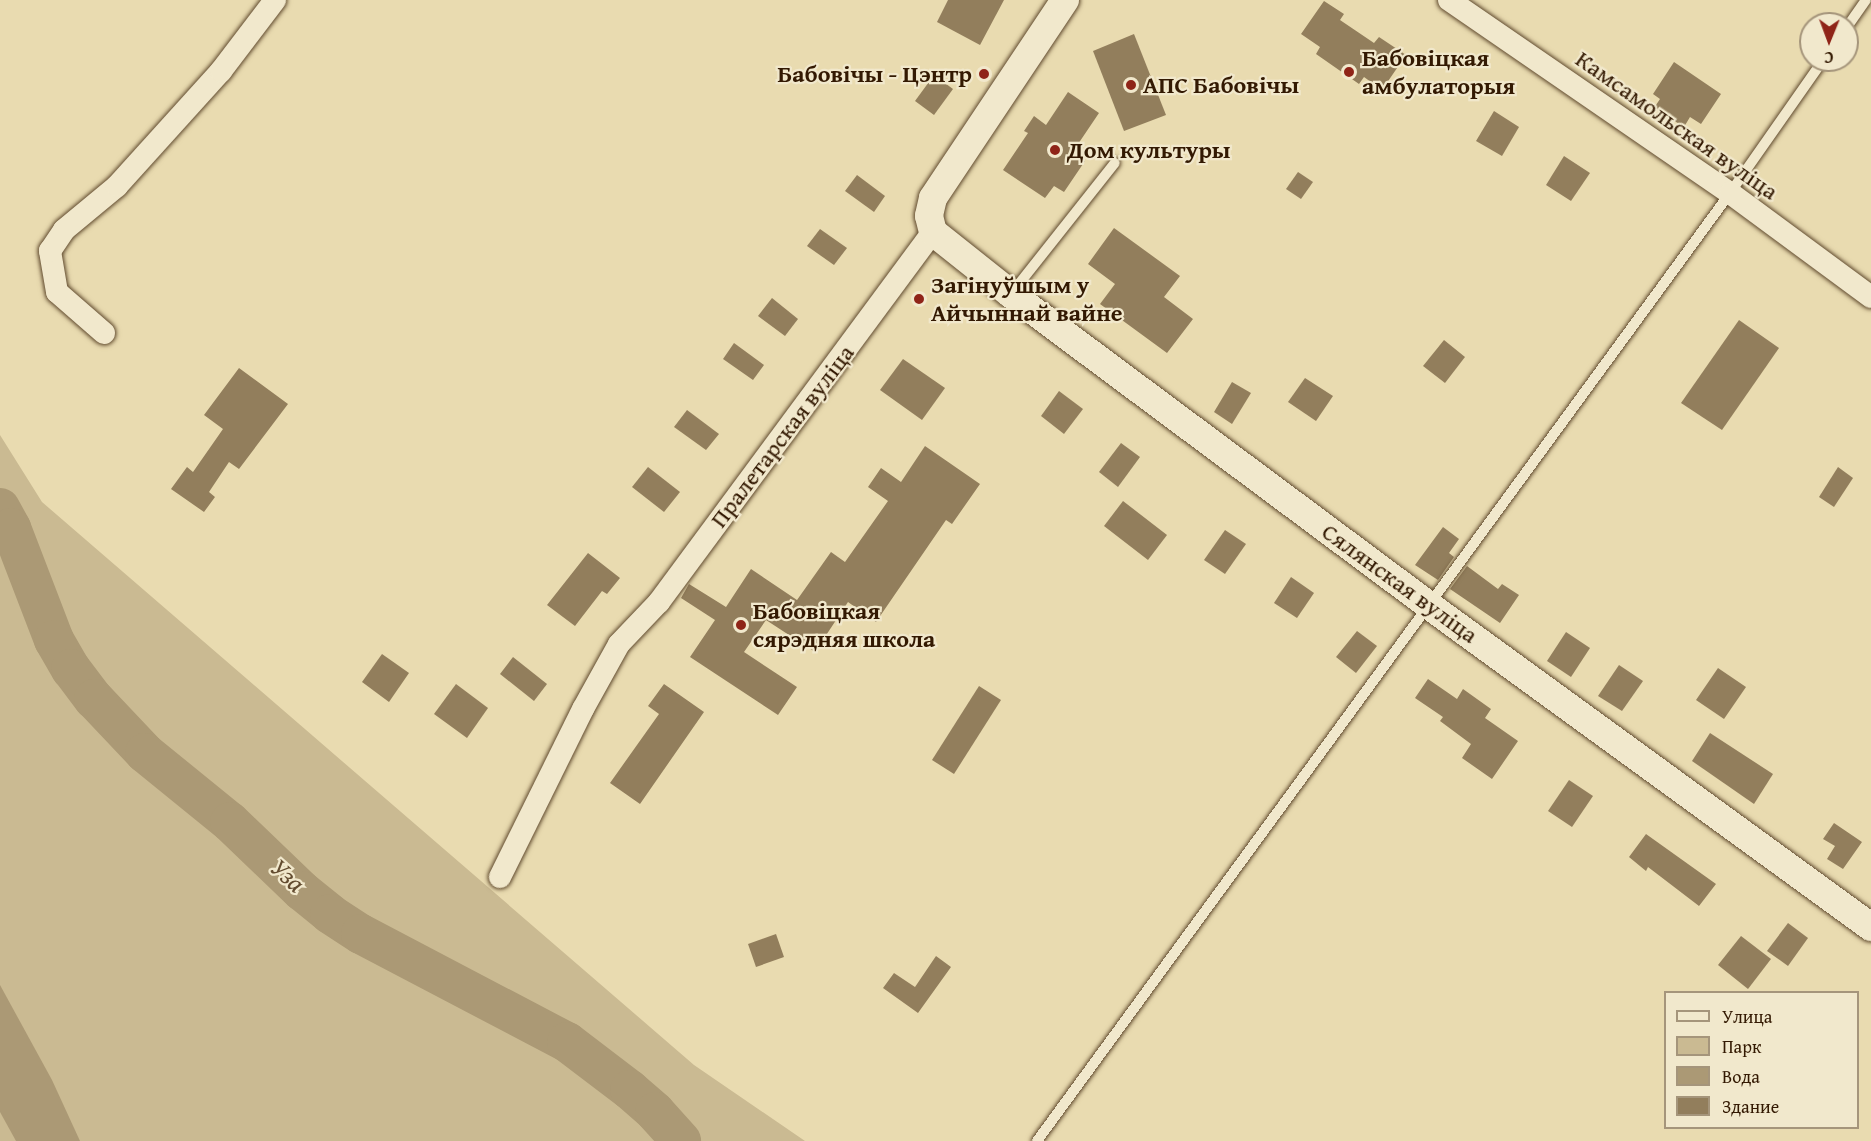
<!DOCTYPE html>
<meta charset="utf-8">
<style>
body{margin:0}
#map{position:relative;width:1871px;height:1141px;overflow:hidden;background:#e9dbb0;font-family:"Gentium Book Plus",serif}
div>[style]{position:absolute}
.green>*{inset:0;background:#caba92}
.water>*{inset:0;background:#ab9975}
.river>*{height:40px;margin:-20px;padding:0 20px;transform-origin:20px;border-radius:20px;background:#ab9975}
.building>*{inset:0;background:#927e5c}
.roads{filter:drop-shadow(0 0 2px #604a2e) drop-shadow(0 0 2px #604a2e)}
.service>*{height:10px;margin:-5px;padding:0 5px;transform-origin:5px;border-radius:5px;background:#f1e8cc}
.minor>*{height:22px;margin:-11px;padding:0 11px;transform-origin:11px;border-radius:11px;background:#f1e8cc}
.tertiary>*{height:28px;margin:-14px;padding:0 14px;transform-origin:14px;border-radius:14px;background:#f1e8cc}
.dots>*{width:16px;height:16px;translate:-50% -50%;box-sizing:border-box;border:3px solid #f1e8cc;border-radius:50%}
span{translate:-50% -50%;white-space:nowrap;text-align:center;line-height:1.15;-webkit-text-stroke:4.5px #f1e8cc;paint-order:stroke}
.poi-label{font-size:24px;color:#331902;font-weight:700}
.left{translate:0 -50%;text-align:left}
.right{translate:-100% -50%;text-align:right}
.street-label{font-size:24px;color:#331902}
.water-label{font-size:26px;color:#634c30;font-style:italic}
.legend{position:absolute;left:1664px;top:991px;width:195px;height:138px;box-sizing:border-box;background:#f1e8cc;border:2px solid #a5957b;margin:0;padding:8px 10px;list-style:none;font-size:18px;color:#331902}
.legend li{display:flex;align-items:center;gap:12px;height:30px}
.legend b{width:30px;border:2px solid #a5957b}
.north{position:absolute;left:1799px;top:12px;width:60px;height:60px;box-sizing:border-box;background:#f1e8cc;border:2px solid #a5957b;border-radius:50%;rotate:181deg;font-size:16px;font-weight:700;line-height:24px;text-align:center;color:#331902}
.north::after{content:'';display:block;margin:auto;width:21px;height:27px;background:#8f2418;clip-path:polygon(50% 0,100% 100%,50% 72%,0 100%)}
</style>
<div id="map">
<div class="green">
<div style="clip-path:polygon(0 435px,42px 502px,694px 1065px,805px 1141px,699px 1141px,663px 1098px,642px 1120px,659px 1141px,0 1141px)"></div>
</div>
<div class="water">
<div style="clip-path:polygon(0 985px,52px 1080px,80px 1141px,16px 1141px,0 1112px)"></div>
</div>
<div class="river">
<div style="left:0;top:508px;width:23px;rotate:61deg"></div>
<div style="left:11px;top:528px;width:120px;rotate:69deg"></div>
<div style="left:54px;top:640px;width:34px;rotate:60deg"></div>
<div style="left:71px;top:669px;width:38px;rotate:53deg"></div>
<div style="left:94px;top:699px;width:74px;rotate:46.6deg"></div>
<div style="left:145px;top:753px;width:109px;rotate:39.1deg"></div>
<div style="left:230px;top:822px;width:100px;rotate:43.8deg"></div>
<div style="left:302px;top:891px;width:36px;rotate:39deg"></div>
<div style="left:330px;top:914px;width:37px;rotate:33deg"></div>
<div style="left:361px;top:934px;width:233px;rotate:27.7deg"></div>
<div style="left:567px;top:1042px;width:79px;rotate:37.3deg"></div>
<div style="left:630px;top:1090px;width:33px;rotate:41deg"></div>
<div style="left:655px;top:1112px;width:39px;rotate:48deg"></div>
</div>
<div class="building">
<div style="clip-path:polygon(948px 0,1004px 0,980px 45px,937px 22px)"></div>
<div style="clip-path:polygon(1324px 1px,1344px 14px,1340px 20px,1374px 43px,1379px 37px,1406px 55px,1382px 90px,1364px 77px,1359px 84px,1316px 54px,1320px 47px,1301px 34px)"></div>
<div style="clip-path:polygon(1134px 34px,1166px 115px,1124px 131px,1093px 51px)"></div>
<div style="clip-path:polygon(1674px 62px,1721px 94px,1701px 124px,1690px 117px,1684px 127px,1654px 108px,1660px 99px,1653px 94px)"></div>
<div style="clip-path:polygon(934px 75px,953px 89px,934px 115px,915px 101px)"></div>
<div style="clip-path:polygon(1068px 92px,1099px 113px,1072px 153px,1085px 161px,1064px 192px,1054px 186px,1045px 198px,1003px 170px,1028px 133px,1024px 131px,1034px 116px,1046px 125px)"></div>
<div style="clip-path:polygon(1494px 111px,1519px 127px,1502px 156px,1476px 141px)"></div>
<div style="clip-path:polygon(1564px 156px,1590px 173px,1571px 201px,1546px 185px)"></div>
<div style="clip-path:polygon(1298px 172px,1313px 182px,1301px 199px,1286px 189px)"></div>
<div style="clip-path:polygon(857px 175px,885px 196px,874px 212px,845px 191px)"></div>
<div style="clip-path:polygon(1114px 228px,1180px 276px,1164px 297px,1193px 319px,1167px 353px,1100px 304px,1115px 284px,1088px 264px)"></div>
<div style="clip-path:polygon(820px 229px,847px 248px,834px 265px,807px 246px)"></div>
<div style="clip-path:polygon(772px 298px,798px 319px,785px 336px,758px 316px)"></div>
<div style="clip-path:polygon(1739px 320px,1779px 348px,1722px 430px,1681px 403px)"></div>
<div style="clip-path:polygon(1444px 340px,1465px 357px,1445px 383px,1423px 366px)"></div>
<div style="clip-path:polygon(734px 343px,764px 365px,753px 380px,723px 359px)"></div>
<div style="clip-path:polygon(903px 359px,945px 388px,922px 420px,880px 390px)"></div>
<div style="clip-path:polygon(239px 368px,288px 404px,239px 469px,229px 462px,209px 492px,215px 497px,204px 512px,171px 489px,187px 467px,193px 472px,223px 429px,204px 415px)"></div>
<div style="clip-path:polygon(1305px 378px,1333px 396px,1316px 421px,1288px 402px)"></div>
<div style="clip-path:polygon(1232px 382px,1251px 393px,1232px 424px,1214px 412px)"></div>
<div style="clip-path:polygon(1059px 391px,1083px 409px,1064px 434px,1041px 416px)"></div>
<div style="clip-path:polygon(687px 410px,719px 434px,706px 450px,674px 427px)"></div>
<div style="clip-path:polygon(1121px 443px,1140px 457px,1118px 487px,1099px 472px)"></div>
<div style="clip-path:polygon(925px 446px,980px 484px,952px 524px,946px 520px,876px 622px,848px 602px,815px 652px,766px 620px,744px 652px,797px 687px,778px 715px,690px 657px,715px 620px,681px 598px,689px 584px,726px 607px,751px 569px,797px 600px,831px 552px,845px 562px,888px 501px,868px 487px,881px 468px,901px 482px)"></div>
<div style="clip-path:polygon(648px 467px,680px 492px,664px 512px,632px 487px)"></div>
<div style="clip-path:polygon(1838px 467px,1853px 478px,1834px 507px,1819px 497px)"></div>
<div style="clip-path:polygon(1123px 501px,1167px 535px,1148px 560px,1104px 526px)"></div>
<div style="clip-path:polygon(1443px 527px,1459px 539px,1449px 553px,1454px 557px,1438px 580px,1415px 565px)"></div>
<div style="clip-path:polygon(1225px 530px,1246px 544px,1225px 574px,1204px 560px)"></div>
<div style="clip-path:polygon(588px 553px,620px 578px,607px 594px,602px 591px,575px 626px,547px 605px)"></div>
<div style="clip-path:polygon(1467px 566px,1498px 589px,1502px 584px,1519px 595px,1500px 623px,1450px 589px)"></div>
<div style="clip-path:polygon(1291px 577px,1314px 593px,1297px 618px,1274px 603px)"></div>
<div style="clip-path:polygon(1357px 631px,1377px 646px,1356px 673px,1336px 657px)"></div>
<div style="clip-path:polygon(1566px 632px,1590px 648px,1571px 677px,1547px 661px)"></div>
<div style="clip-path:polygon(382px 654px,409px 673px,389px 702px,362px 682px)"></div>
<div style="clip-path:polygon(513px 657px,547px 684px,534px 701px,500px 674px)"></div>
<div style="clip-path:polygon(1619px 665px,1643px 681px,1622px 711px,1598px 696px)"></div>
<div style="clip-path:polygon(1718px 668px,1746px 687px,1724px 719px,1696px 700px)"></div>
<div style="clip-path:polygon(1428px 679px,1457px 699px,1463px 689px,1491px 709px,1485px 718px,1518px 741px,1492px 779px,1462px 758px,1471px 744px,1440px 721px,1443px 717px,1415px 698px)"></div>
<div style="clip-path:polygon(456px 684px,488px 708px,467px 738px,434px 714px)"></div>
<div style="clip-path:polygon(664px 684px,704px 712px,640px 804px,610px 783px,659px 714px,648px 706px)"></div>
<div style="clip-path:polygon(979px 686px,1001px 700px,954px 774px,932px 760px)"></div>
<div style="clip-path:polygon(1710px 733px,1773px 774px,1754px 804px,1692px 761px)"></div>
<div style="clip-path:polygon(1569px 780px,1593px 796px,1572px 827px,1548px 811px)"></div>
<div style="clip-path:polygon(1834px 823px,1862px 842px,1843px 869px,1827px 859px,1835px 846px,1823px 839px)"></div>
<div style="clip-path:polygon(1646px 834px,1716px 884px,1699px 906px,1648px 867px,1646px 871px,1629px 857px)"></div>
<div style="clip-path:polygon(1788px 923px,1808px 938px,1788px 966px,1767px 951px)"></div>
<div style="clip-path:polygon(776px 934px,784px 957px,756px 967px,748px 944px)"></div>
<div style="clip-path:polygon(1741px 936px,1771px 959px,1748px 989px,1718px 965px)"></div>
<div style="clip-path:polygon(936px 956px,951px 967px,918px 1013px,883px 988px,894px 973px,915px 987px)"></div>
</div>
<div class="roads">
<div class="service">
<div style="left:1847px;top:27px;width:33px;rotate:-55deg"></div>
<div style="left:1011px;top:294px;width:167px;rotate:-51.6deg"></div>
<div style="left:1037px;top:1141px;width:1174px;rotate:-53.83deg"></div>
<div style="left:1730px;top:193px;width:162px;rotate:-55deg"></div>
</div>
<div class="minor">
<div style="left:1449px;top:0;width:341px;rotate:34.5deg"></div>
<div style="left:1730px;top:193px;width:175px;rotate:36.4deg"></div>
<div style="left:104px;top:333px;width:62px;rotate:-138.9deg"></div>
<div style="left:57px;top:292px;width:42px;rotate:-99.7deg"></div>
<div style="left:50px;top:251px;width:25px;rotate:-56deg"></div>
<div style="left:64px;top:230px;width:69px;rotate:-39.7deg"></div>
<div style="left:117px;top:186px;width:155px;rotate:-47.9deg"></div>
<div style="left:221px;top:71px;width:89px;rotate:-52.7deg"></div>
<div style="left:500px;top:877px;width:187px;rotate:-63.7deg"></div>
<div style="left:583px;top:709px;width:74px;rotate:-61deg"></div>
<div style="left:619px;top:644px;width:58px;rotate:-46.4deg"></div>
<div style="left:659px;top:602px;width:460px;rotate:-53.5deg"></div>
</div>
<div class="tertiary">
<div style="left:1065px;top:0;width:238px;rotate:123.7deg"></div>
<div style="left:933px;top:198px;width:18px;rotate:103deg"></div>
<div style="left:929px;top:216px;width:16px;rotate:76deg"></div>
<div style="left:933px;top:232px;width:100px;rotate:38.5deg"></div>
<div style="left:1011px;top:294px;width:519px;rotate:36.69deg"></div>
<div style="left:1427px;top:604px;width:549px;rotate:36.04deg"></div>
</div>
</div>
<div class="dots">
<div style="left:1349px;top:72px;background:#8f2418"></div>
<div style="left:984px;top:74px;background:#8f2418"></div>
<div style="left:1131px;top:85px;background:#8f2418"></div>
<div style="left:1055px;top:150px;background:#8f2418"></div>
<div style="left:919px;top:299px;background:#8f2418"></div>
<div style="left:741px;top:625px;background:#8f2418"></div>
</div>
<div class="poi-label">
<span class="left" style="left:1362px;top:72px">Бабовіцкая<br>амбулаторыя</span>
<span class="right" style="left:972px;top:74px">Бабовічы - Цэнтр</span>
<span class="left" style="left:1143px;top:85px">АПС Бабовічы</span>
<span class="left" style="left:1067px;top:150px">Дом культуры</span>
<span class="left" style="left:931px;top:299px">Загінуўшым у<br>Айчыннай вайне</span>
<span class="left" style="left:753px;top:625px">Бабовіцкая<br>сярэдняя школа</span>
</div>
<div class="street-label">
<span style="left:1677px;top:125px;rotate:35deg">Камсамольская вуліца</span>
<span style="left:782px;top:436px;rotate:-53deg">Пралетарская вуліца</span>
<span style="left:1400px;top:583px;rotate:36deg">Сялянская вуліца</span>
</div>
<div class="water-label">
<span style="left:288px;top:875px;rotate:42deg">Уза</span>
</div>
<ul class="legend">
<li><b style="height:8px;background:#f1e8cc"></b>Улица</li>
<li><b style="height:16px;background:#caba92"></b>Парк</li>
<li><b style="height:16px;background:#ab9975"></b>Вода</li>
<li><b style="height:16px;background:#927e5c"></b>Здание</li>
</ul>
<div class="north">С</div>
</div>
